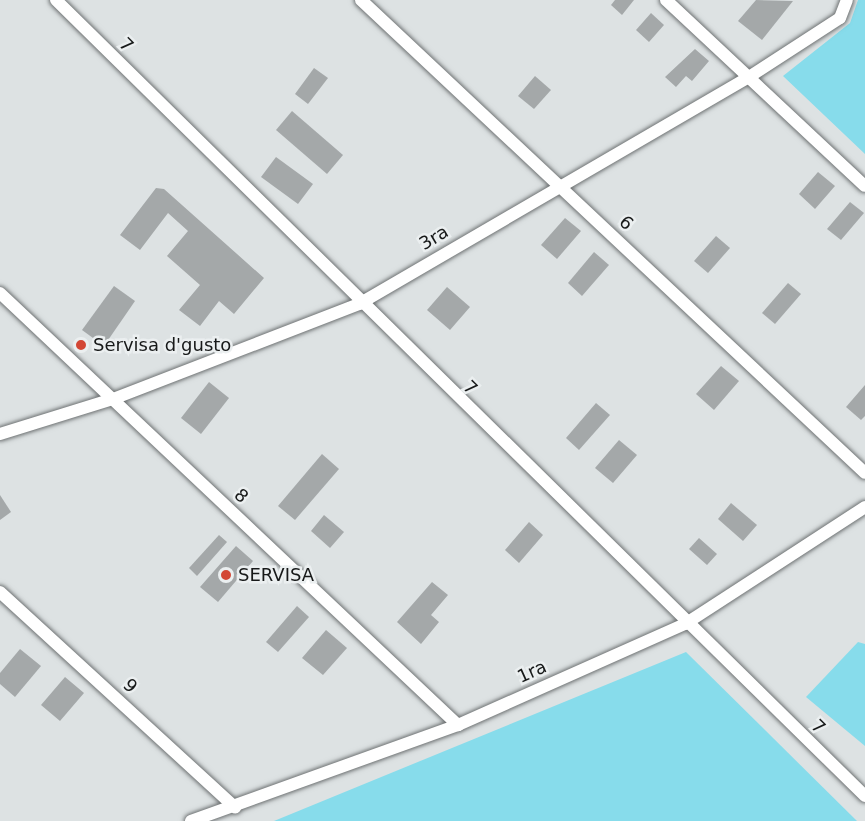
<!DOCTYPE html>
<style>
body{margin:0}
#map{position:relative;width:865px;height:821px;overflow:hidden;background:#dde2e3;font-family:"DejaVu Sans",sans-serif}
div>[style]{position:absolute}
.green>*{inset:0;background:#87dceb}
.building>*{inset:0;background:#a4a8a9}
.roads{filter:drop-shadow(0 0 2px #6e7273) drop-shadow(0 0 2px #6e7273)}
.street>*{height:12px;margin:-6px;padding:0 6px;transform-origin:6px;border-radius:6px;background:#fff}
.dots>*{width:16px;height:16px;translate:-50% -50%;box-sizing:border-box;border:3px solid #ebeff0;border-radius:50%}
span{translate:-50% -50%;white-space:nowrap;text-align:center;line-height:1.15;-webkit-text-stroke:5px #ebeff0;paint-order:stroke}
.street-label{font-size:18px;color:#171919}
.poi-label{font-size:18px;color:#171919}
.left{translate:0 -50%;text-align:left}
</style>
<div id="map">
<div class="green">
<div style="clip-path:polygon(858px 0,865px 0,865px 154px,783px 76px,850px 23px)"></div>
<div style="clip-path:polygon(858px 642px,865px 644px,865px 746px,806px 697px)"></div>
<div style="clip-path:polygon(686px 652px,857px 821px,274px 821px)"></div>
</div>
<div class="building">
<div style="clip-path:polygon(615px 0,634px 0,622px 15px,611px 5px)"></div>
<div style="clip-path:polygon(756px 0,793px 1px,762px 40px,738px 21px)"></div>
<div style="clip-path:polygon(651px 13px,664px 25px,649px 42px,636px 30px)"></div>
<div style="clip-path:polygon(695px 49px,709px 61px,692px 81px,686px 76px,676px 87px,665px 77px)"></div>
<div style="clip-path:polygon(314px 68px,328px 78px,308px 104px,295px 94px)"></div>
<div style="clip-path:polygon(535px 76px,551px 90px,534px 109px,518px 96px)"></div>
<div style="clip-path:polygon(292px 111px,343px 155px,327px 174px,276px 130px)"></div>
<div style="clip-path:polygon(276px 157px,313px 184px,298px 204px,261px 177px)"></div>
<div style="clip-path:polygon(818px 172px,835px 186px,815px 209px,799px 194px)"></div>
<div style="clip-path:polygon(156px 188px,164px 189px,264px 278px,234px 314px,219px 301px,200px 326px,179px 310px,200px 285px,167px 256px,188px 231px,168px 213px,140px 250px,120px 235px)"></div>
<div style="clip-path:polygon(850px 202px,864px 213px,841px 240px,827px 229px)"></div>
<div style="clip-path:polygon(565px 218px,581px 231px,557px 259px,541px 245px)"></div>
<div style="clip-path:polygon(716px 236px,730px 248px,708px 273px,694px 261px)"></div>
<div style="clip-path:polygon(594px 252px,609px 265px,582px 296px,568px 283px)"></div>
<div style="clip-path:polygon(788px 283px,801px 294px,775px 324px,762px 313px)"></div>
<div style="clip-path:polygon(114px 286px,135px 301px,104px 346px,82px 330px)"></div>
<div style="clip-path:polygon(447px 287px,470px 307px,450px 330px,427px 310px)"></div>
<div style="clip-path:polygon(721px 366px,739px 381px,714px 410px,696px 394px)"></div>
<div style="clip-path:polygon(209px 382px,229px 398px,201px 434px,181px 418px)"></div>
<div style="clip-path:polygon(865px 385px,865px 416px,861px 420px,846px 407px)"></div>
<div style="clip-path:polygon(596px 403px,610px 415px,579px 450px,566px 438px)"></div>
<div style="clip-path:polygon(619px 440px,637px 455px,613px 483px,595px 468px)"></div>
<div style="clip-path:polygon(322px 454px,339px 469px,295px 520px,278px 506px)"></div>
<div style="clip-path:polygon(0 495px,11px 512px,0 520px)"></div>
<div style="clip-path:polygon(731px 503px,757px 525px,743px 541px,718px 519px)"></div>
<div style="clip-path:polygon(324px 515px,344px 532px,330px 548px,311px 531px)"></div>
<div style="clip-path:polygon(529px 522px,543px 535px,519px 563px,505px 550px)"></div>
<div style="clip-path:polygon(219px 535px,227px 542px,197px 576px,189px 568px)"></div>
<div style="clip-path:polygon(699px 538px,717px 554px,707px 565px,689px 549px)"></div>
<div style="clip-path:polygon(236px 546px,253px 561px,218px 602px,200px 587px)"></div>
<div style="clip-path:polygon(432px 582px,448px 595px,431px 615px,439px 622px,421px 644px,397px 622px)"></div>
<div style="clip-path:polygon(297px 606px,309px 617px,278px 652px,266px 642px)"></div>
<div style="clip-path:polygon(326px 630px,347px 648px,323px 675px,302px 658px)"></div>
<div style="clip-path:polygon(20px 649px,41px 666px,15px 697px,0 684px,0 673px)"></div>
<div style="clip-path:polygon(65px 677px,84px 693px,60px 721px,41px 705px)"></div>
</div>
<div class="roads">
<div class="street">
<div style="left:56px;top:0;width:1135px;rotate:44.54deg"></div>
<div style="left:361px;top:0;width:691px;rotate:43.18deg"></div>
<div style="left:666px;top:0;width:272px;rotate:43.1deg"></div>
<div style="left:0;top:293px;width:630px;rotate:43.33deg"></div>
<div style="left:0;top:434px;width:118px;rotate:-17.2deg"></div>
<div style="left:113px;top:399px;width:264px;rotate:-21.1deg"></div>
<div style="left:359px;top:304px;width:451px;rotate:-30.2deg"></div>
<div style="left:749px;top:77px;width:108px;rotate:-33deg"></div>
<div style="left:840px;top:18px;width:19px;rotate:-69deg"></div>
<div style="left:0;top:592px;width:319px;rotate:42.5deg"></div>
<div style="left:191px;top:821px;width:284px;rotate:-19.8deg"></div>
<div style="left:458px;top:725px;width:248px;rotate:-24deg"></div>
<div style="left:685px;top:624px;width:215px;rotate:-33deg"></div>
</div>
</div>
<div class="dots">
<div style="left:81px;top:345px;background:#d34735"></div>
<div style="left:226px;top:575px;background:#d34735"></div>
</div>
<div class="street-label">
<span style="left:126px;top:45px;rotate:45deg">7</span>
<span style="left:626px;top:223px;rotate:43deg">6</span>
<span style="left:434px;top:238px;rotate:-31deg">3ra</span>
<span style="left:470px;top:388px;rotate:44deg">7</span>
<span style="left:241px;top:496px;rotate:43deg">8</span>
<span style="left:532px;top:672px;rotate:-24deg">1ra</span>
<span style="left:130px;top:686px;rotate:43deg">9</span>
<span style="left:818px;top:727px;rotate:44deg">7</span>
</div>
<div class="poi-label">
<span class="left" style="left:93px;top:345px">Servisa d'gusto</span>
<span class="left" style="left:238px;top:575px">SERVISA</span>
</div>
</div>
